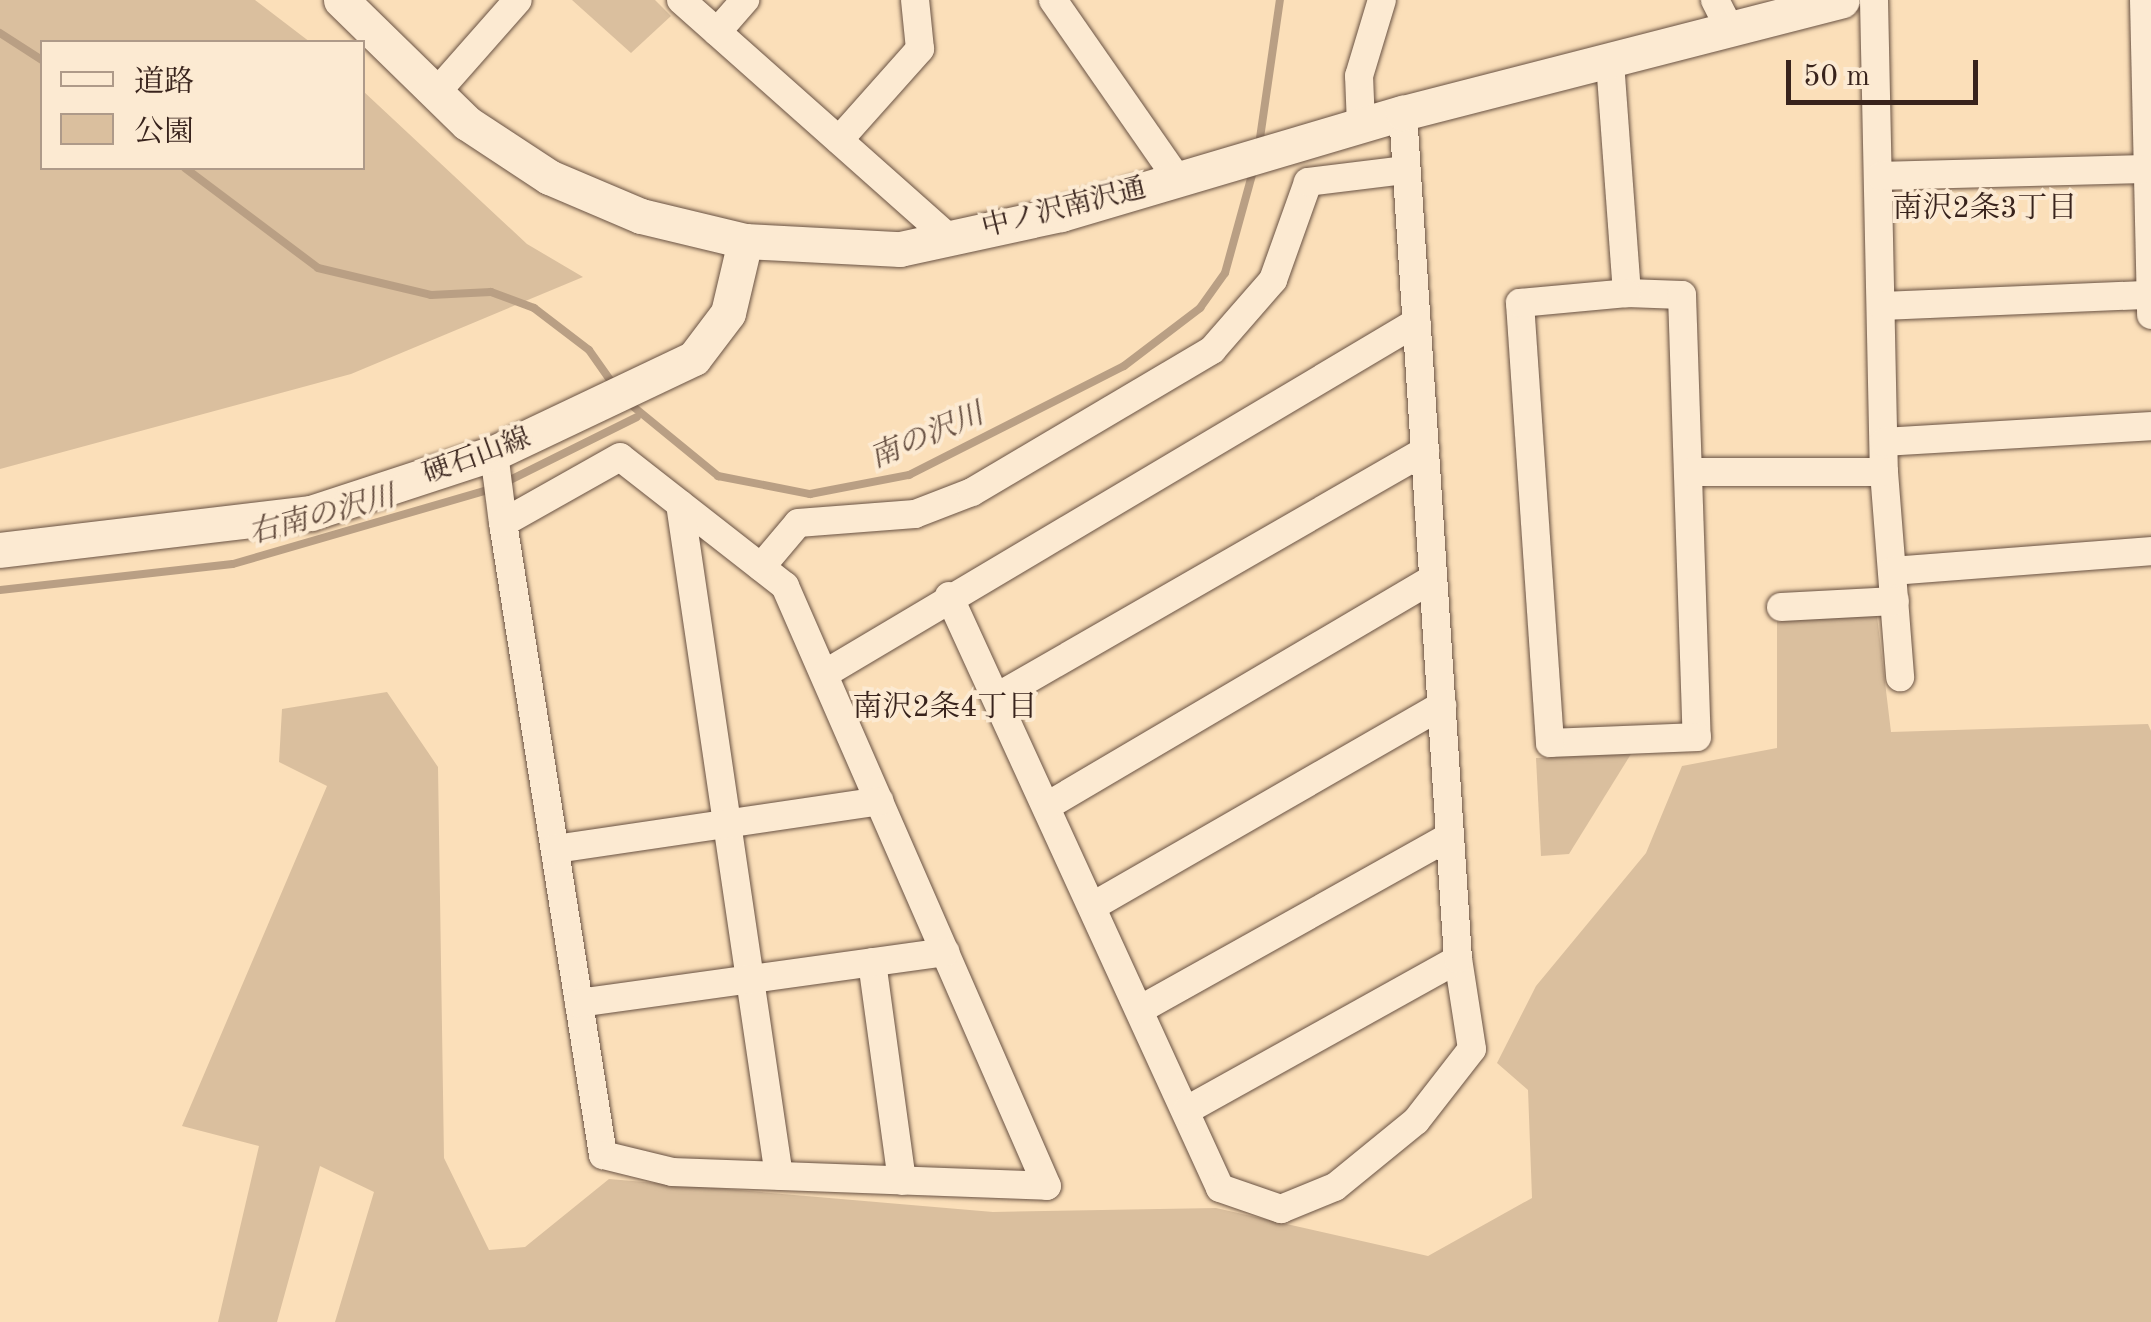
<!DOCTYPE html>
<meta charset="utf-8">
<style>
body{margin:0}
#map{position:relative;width:2151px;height:1322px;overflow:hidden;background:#fbdfb9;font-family:"Old Standard TT","Noto Serif JP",serif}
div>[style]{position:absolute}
.green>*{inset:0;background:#dabf9e}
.stream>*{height:8px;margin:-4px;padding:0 4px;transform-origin:4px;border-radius:4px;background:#b99f84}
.roads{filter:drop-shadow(0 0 2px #695243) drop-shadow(0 0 2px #695243)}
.minor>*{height:28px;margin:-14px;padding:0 14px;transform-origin:14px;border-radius:14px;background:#fcead2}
.tertiary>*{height:35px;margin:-17.5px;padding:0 17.5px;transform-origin:17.5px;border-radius:17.5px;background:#fcead2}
span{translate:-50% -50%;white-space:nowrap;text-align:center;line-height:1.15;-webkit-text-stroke:8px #fcead2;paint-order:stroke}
.street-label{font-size:28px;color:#38231c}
.neighbourhood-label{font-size:30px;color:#38231c}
.water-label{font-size:30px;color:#654e40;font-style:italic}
.legend{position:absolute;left:40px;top:40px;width:325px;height:130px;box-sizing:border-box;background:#fcead2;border:2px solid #ae9a89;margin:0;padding:12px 18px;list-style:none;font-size:30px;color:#38231c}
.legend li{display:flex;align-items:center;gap:20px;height:50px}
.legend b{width:50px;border:2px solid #ae9a89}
.scale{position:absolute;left:1786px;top:60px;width:192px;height:45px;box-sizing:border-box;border:5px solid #38231c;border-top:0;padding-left:12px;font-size:30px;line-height:35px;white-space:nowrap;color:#38231c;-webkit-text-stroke:8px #fcead2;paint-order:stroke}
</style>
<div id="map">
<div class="green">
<div style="clip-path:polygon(0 0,255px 0,310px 42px,42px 42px,42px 168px,362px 168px,363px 91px,527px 244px,583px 277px,351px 374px,0 469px)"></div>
<div style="clip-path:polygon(572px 0,655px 0,671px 16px,631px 53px)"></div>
<div style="clip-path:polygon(1877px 616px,1891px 732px,2148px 724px,2151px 731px,2151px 1322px,335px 1322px,374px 1192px,320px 1166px,277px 1322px,218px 1322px,259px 1146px,182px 1126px,327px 786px,279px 762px,282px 709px,387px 692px,438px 767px,444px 1158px,489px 1250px,525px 1247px,609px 1179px,993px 1212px,1216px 1208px,1428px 1256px,1532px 1198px,1528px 1090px,1497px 1063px,1536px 986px,1646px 853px,1682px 766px,1777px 748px,1777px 620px)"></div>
<div style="clip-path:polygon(1631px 754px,1569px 854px,1541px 856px,1536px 758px)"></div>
</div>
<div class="stream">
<div style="left:0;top:33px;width:50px;rotate:32.7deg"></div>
<div style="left:1259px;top:145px;width:147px;rotate:-81.8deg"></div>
<div style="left:185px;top:168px;width:166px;rotate:36.9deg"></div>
<div style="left:318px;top:268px;width:116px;rotate:13.4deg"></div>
<div style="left:431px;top:295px;width:60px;rotate:-2.9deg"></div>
<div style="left:491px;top:292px;width:46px;rotate:20.4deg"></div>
<div style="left:534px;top:308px;width:69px;rotate:37.4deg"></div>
<div style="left:589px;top:350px;width:42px;rotate:54.8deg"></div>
<div style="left:624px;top:399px;width:122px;rotate:39.3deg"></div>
<div style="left:718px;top:476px;width:94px;rotate:11.1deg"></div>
<div style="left:810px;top:494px;width:101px;rotate:-10.9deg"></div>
<div style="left:909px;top:475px;width:241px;rotate:-26.9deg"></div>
<div style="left:1124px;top:366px;width:96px;rotate:-37.3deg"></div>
<div style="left:1200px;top:308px;width:43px;rotate:-54.5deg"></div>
<div style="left:1225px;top:273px;width:109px;rotate:-74.6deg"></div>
<div style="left:506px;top:482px;width:146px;rotate:-26.4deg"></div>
<div style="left:0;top:590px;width:234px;rotate:-6.4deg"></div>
<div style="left:233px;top:564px;width:272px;rotate:-16.2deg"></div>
</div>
<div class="roads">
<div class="minor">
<div style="left:681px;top:0;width:358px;rotate:41.6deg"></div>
<div style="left:1053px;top:0;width:219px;rotate:55.2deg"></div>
<div style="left:1715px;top:0;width:33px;rotate:63deg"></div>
<div style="left:1874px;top:0;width:472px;rotate:88.8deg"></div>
<div style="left:1884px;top:472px;width:206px;rotate:85.5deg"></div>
<div style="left:2144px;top:0;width:315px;rotate:88.7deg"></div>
<div style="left:717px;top:32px;width:43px;rotate:-48.8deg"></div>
<div style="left:1610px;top:62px;width:232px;rotate:85.8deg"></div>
<div style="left:1627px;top:293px;width:55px;rotate:2.1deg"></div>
<div style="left:1682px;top:295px;width:442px;rotate:88.1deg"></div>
<div style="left:1697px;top:737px;width:147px;rotate:177.7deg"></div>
<div style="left:1550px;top:743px;width:441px;rotate:-93.9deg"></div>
<div style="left:1520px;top:303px;width:107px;rotate:-5.3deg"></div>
<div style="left:435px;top:94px;width:125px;rotate:-48.6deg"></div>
<div style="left:1361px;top:125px;width:49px;rotate:-92.3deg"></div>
<div style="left:1359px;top:76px;width:79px;rotate:-73.2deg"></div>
<div style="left:839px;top:140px;width:122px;rotate:-48.3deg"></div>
<div style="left:920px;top:49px;width:49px;rotate:-95.8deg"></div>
<div style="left:1881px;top:176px;width:270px;rotate:-1.5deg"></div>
<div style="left:1882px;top:306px;width:268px;rotate:-2.4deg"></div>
<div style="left:1884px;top:442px;width:267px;rotate:-3.4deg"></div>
<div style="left:494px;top:453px;width:71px;rotate:82.7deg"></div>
<div style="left:503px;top:523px;width:640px;rotate:81.01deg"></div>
<div style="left:603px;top:1155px;width:71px;rotate:13.8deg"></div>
<div style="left:672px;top:1172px;width:375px;rotate:2.1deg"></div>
<div style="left:1047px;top:1186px;width:655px;rotate:-113.59deg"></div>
<div style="left:785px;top:586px;width:209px;rotate:-142deg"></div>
<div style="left:620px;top:457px;width:134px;rotate:150.6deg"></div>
<div style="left:1688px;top:472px;width:196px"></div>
<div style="left:680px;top:504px;width:679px;rotate:81.62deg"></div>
<div style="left:761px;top:567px;width:57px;rotate:-49.9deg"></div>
<div style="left:798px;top:523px;width:117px;rotate:-4.4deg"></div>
<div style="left:915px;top:514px;width:61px;rotate:-21.1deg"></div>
<div style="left:972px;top:492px;width:279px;rotate:-30.6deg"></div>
<div style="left:1212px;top:350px;width:93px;rotate:-48.9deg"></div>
<div style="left:1273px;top:280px;width:104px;rotate:-70.3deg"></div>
<div style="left:1308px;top:182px;width:99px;rotate:-7deg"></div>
<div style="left:1893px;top:571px;width:259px;rotate:-4.4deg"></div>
<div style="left:949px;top:596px;width:651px;rotate:65.4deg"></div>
<div style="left:1220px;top:1188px;width:65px;rotate:19deg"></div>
<div style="left:1281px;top:1209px;width:58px;rotate:-22.2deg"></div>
<div style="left:1335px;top:1187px;width:104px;rotate:-39.2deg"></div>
<div style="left:1416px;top:1121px;width:91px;rotate:-52.1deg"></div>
<div style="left:1472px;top:1049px;width:91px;rotate:-98.8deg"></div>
<div style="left:1781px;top:607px;width:114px;rotate:-3deg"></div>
<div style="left:826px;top:673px;width:687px;rotate:-30.71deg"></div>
<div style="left:997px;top:697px;width:494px;rotate:-29.9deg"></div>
<div style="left:1047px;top:806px;width:448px;rotate:-30.5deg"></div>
<div style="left:555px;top:849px;width:328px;rotate:-8.4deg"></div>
<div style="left:1093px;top:906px;width:403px;rotate:-29.9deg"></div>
<div style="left:872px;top:962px;width:221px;rotate:82.2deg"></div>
<div style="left:579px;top:1003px;width:370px;rotate:-7.9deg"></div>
<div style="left:1141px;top:1009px;width:354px;rotate:-29.2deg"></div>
<div style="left:1187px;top:1110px;width:310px;rotate:-29.1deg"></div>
<div style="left:1458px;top:959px;width:848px;rotate:-93.72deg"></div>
</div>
<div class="tertiary">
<div style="left:341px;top:0;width:176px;rotate:44.3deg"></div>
<div style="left:467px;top:123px;width:98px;rotate:33.4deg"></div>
<div style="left:549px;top:177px;width:100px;rotate:23deg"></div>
<div style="left:641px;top:216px;width:107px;rotate:13.5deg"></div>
<div style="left:745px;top:241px;width:155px;rotate:3deg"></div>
<div style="left:900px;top:249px;width:165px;rotate:-12.3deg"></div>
<div style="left:1061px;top:214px;width:357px;rotate:-16.5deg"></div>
<div style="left:1403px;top:113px;width:453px;rotate:-14.4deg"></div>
<div style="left:0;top:550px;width:313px;rotate:-6.8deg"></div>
<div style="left:311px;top:513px;width:193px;rotate:-18.2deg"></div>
<div style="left:494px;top:453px;width:221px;rotate:-25.4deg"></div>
<div style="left:694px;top:358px;width:56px;rotate:-52.9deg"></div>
<div style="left:728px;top:313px;width:74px;rotate:-76.7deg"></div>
</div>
</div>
<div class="street-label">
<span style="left:1064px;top:209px;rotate:-14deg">中ノ沢南沢通</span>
<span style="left:477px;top:457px;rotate:-20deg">硬石山線</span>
</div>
<div class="neighbourhood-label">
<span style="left:1985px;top:209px">南沢2条3丁目</span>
<span style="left:945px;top:708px">南沢2条4丁目</span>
</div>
<div class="water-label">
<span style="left:927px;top:437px;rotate:-23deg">南の沢川</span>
<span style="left:322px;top:516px;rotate:-15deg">右南の沢川</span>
</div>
<ul class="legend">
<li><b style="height:12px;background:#fcead2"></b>道路</li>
<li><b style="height:28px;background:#dabf9e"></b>公園</li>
</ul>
<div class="scale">50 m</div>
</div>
